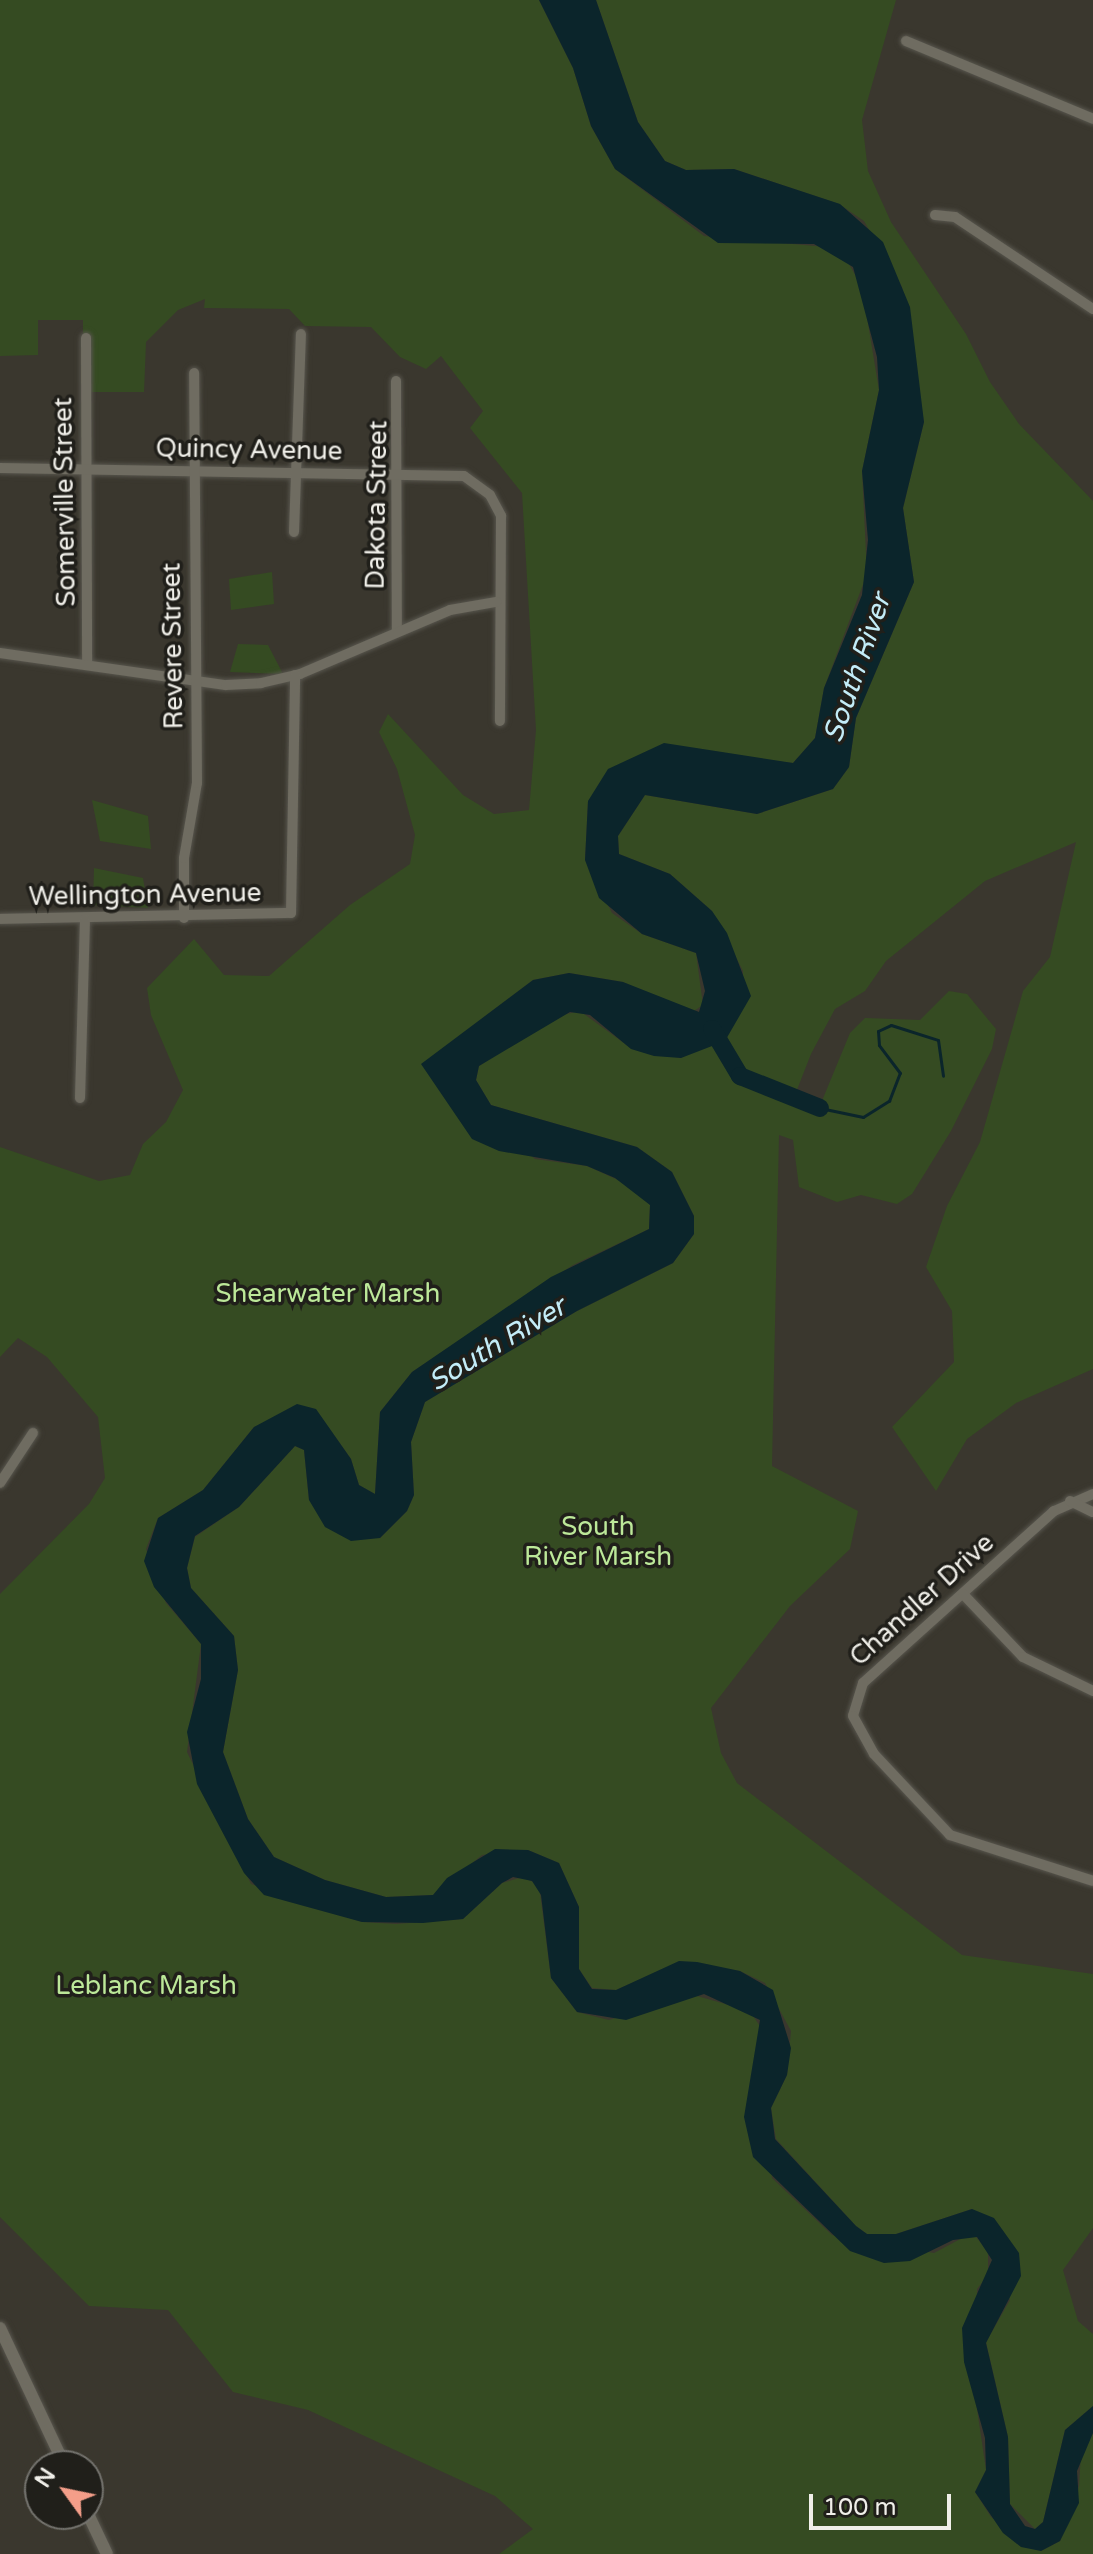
<!DOCTYPE html>
<style>
body{margin:0}
#map{position:relative;width:1093px;height:2554px;overflow:hidden;background:#3a372e;font-family:"Varela Round",sans-serif}
div>[style]{position:absolute}
.green>*{inset:0;background:#354b22}
.water>*{inset:0;background:#0b252b}
.stream>*{height:3px;margin:-1.5px;padding:0 1.5px;transform-origin:1.5px;border-radius:1.5px;background:#0b252b}
.river>*{height:18px;margin:-9px;padding:0 9px;transform-origin:9px;border-radius:9px;background:#0b252b}
.roads{filter:drop-shadow(0 0 2px #57554d) drop-shadow(0 0 2px #57554d)}
.minor>*{height:10px;margin:-5px;padding:0 5px;transform-origin:5px;border-radius:5px;background:#6f6c61}
.tertiary>*{height:12px;margin:-6px;padding:0 6px;transform-origin:6px;border-radius:6px;background:#6f6c61}
span{translate:-50% -50%;white-space:nowrap;text-align:center;line-height:1.15;-webkit-text-stroke:7px #201f1a;paint-order:stroke}
.street-label{font-size:26px;color:#f0efe9}
.park-label{font-size:26px;color:#bce899}
.water-label{font-size:28px;color:#c3ecf7;font-style:italic}
.north{position:absolute;left:24px;top:2450px;width:80px;height:80px;box-sizing:border-box;background:#201f1a;border:2px solid #73726d;border-radius:50%;rotate:303deg;font-size:22px;font-weight:700;line-height:32px;text-align:center;color:#f0efe9}
.north::after{content:'';display:block;margin:auto;width:28px;height:36px;background:#f49e89;clip-path:polygon(50% 0,100% 100%,50% 72%,0 100%)}
.scale{position:absolute;left:809px;top:2494px;width:142px;height:36px;box-sizing:border-box;border:4px solid #f0efe9;border-top:0;padding-left:10px;font-size:24px;line-height:28px;white-space:nowrap;color:#f0efe9;-webkit-text-stroke:6px #201f1a;paint-order:stroke}
</style>
<div id="map">
<div class="green">
<div style="clip-path:polygon(0 0,539px 0,573px 68px,591px 126px,615px 169px,704px 236px,826px 247px,845px 257px,862px 287px,879px 390px,862px 471px,867px 574px,824px 688px,815px 738px,793px 763px,745px 758px,588px 801px,585px 860px,612px 913px,642px 934px,696px 953px,703px 1005px,691px 1013px,623px 982px,569px 973px,533px 980px,422px 1064px,535px 1159px,587px 1166px,629px 1185px,650px 1205px,649px 1229px,573px 1265px,412px 1372px,380px 1412px,375px 1494px,359px 1485px,351px 1459px,316px 1410px,254px 1427px,203px 1490px,158px 1518px,146px 1549px,166px 1603px,201px 1644px,187px 1752px,251px 1884px,362px 1922px,396px 1924px,463px 1919px,502px 1883px,523px 1877px,539px 1885px,551px 1978px,577px 2012px,609px 2020px,690px 1994px,750px 2011px,763px 2031px,772px 2178px,832px 2235px,934px 2253px,966px 2236px,976px 2237px,988px 2252px,988px 2275px,977px 2289px,976px 2402px,986px 2470px,975px 2492px,991px 2517px,1041px 2551px,1060px 2541px,1079px 2486px,1081px 2453px,1093px 2433px,1093px 2554px,499px 2554px,533px 2529px,495px 2496px,308px 2410px,233px 2392px,168px 2310px,89px 2306px,0 2217px,0 1594px,89px 1504px,105px 1478px,98px 1417px,47px 1357px,18px 1338px,0 1357px,0 1147px,99px 1181px,130px 1175px,143px 1144px,166px 1122px,183px 1090px,151px 1015px,147px 988px,194px 939px,224px 975px,269px 976px,350px 905px,410px 864px,415px 835px,397px 769px,379px 732px,388px 714px,463px 795px,494px 814px,529px 810px,536px 730px,522px 493px,470px 428px,483px 411px,441px 356px,426px 369px,400px 357px,371px 327px,305px 326px,289px 309px,204px 308px,205px 299px,178px 310px,146px 342px,144px 392px,83px 392px,83px 320px,38px 320px,38px 355px,0 356px)"></div>
<div style="clip-path:polygon(596px 0,896px 0,862px 120px,868px 171px,891px 222px,966px 334px,990px 382px,1019px 424px,1093px 501px,1093px 1369px,1016px 1403px,967px 1439px,936px 1491px,892px 1427px,954px 1362px,952px 1311px,926px 1267px,947px 1206px,980px 1142px,1023px 991px,1050px 957px,1076px 842px,985px 881px,886px 961px,865px 991px,835px 1009px,811px 1054px,793px 1100px,819px 1108px,850px 1033px,865px 1018px,920px 1020px,949px 991px,967px 994px,996px 1029px,992px 1049px,951px 1131px,912px 1194px,897px 1204px,861px 1195px,837px 1202px,799px 1187px,793px 1140px,779px 1135px,772px 1466px,858px 1511px,850px 1549px,790px 1606px,711px 1708px,721px 1753px,737px 1783px,962px 1955px,1093px 1974px,1093px 2228px,1063px 2270px,1078px 2321px,1093px 2334px,1093px 2406px,1065px 2430px,1043px 2522px,1035px 2529px,1010px 2504px,1008px 2437px,986px 2342px,1010px 2300px,972px 2209px,896px 2234px,867px 2234px,856px 2226px,776px 2139px,771px 2108px,787px 2075px,791px 2031px,765px 1983px,740px 1971px,679px 1962px,616px 1990px,592px 1988px,579px 1969px,579px 1907px,559px 1863px,528px 1850px,482px 1855px,433px 1895px,386px 1897px,325px 1880px,274px 1857px,248px 1819px,223px 1752px,238px 1670px,234px 1636px,191px 1588px,187px 1568px,195px 1537px,239px 1507px,295px 1446px,304px 1450px,309px 1500px,380px 1538px,407px 1511px,414px 1495px,411px 1442px,425px 1402px,577px 1311px,673px 1263px,694px 1234px,694px 1216px,672px 1172px,637px 1147px,491px 1105px,476px 1080px,479px 1066px,554px 1017px,580px 1011px,632px 1049px,681px 1058px,743px 987px,743px 971px,712px 911px,670px 874px,619px 854px,618px 836px,645px 795px,757px 814px,833px 789px,849px 767px,856px 718px,914px 582px,903px 508px,924px 422px,902px 287px,864px 221px,839px 204px,734px 169px,686px 170px,665px 161px,638px 122px)"></div>
<div style="clip-path:polygon(272px 572px,274px 604px,231px 610px,229px 579px)"></div>
<div style="clip-path:polygon(238px 644px,268px 645px,283px 674px,230px 672px)"></div>
<div style="clip-path:polygon(92px 800px,148px 816px,151px 849px,100px 841px)"></div>
<div style="clip-path:polygon(94px 868px,143px 878px,148px 908px,93px 905px)"></div>
</div>
<div class="water">
<div style="clip-path:polygon(539px 0,596px 0,638px 122px,665px 161px,686px 170px,734px 169px,840px 204px,883px 242px,910px 307px,924px 422px,903px 508px,914px 582px,856px 718px,849px 767px,833px 789px,757px 814px,645px 795px,618px 836px,619px 854px,670px 874px,712px 911px,727px 933px,751px 996px,725px 1041px,681px 1058px,654px 1056px,631px 1049px,590px 1015px,570px 1012px,479px 1066px,476px 1080px,491px 1105px,637px 1147px,672px 1172px,694px 1216px,694px 1234px,673px 1263px,577px 1311px,425px 1402px,411px 1442px,414px 1495px,407px 1511px,380px 1538px,351px 1541px,325px 1527px,309px 1500px,304px 1450px,295px 1446px,239px 1507px,195px 1536px,187px 1568px,191px 1588px,234px 1636px,238px 1670px,223px 1752px,248px 1819px,274px 1857px,325px 1880px,386px 1897px,433px 1895px,447px 1878px,495px 1849px,528px 1850px,559px 1863px,579px 1907px,579px 1969px,592px 1989px,616px 1990px,679px 1961px,697px 1962px,740px 1971px,773px 1990px,791px 2048px,787px 2075px,771px 2108px,775px 2139px,856px 2226px,867px 2234px,896px 2234px,972px 2209px,994px 2218px,1019px 2253px,1021px 2276px,986px 2343px,1008px 2437px,1010px 2504px,1025px 2526px,1035px 2529px,1043px 2522px,1065px 2430px,1093px 2406px,1093px 2433px,1077px 2471px,1079px 2503px,1060px 2541px,1041px 2551px,1021px 2547px,1003px 2533px,975px 2492px,986px 2470px,985px 2438px,964px 2362px,962px 2328px,992px 2260px,977px 2237px,953px 2240px,910px 2261px,884px 2263px,850px 2251px,753px 2157px,744px 2117px,760px 2020px,704px 1994px,626px 2020px,577px 2012px,551px 1978px,541px 1895px,532px 1881px,513px 1877px,502px 1883px,463px 1919px,423px 1923px,362px 1922px,264px 1895px,244px 1873px,197px 1784px,187px 1732px,201px 1679px,201px 1644px,154px 1587px,144px 1561px,158px 1518px,203px 1490px,254px 1427px,297px 1404px,316px 1409px,351px 1459px,359px 1485px,375px 1494px,380px 1412px,412px 1372px,551px 1277px,649px 1229px,650px 1205px,615px 1178px,587px 1166px,499px 1151px,472px 1139px,421px 1064px,533px 980px,569px 973px,623px 982px,699px 1012px,705px 991px,696px 953px,642px 934px,599px 898px,585px 860px,588px 801px,608px 769px,664px 743px,793px 763px,815px 738px,824px 688px,862px 595px,868px 540px,862px 471px,879px 390px,877px 357px,853px 267px,814px 244px,718px 243px,615px 169px,591px 126px,573px 68px)"></div>
</div>
<div class="stream">
<div style="left:820px;top:1108px;width:44px;rotate:11.8deg"></div>
<div style="left:863px;top:1117px;width:31px;rotate:-32deg"></div>
<div style="left:889px;top:1101px;width:30px;rotate:-69deg"></div>
<div style="left:900px;top:1073px;width:35px;rotate:-127deg"></div>
<div style="left:879px;top:1045px;width:14px;rotate:-94deg"></div>
<div style="left:878px;top:1031px;width:14px;rotate:-25deg"></div>
<div style="left:891px;top:1025px;width:49px;rotate:17.7deg"></div>
<div style="left:938px;top:1040px;width:36px;rotate:82deg"></div>
</div>
<div class="river">
<div style="left:712px;top:1029px;width:55px;rotate:59.2deg"></div>
<div style="left:740px;top:1076px;width:86px;rotate:21.8deg"></div>
</div>
<div class="roads">
<div class="minor">
<div style="left:906px;top:41px;width:203px;rotate:22.6deg"></div>
<div style="left:935px;top:215px;width:20px;rotate:6deg"></div>
<div style="left:955px;top:217px;width:166px;rotate:33.7deg"></div>
<div style="left:86px;top:338px;width:327px;rotate:89.8deg"></div>
<div style="left:396px;top:381px;width:249px;rotate:89.8deg"></div>
<div style="left:0;top:468px;width:464px;rotate:1deg"></div>
<div style="left:464px;top:476px;width:32px;rotate:36deg"></div>
<div style="left:490px;top:495px;width:24px;rotate:62deg"></div>
<div style="left:501px;top:516px;width:205px;rotate:90.3deg"></div>
<div style="left:294px;top:532px;width:198px;rotate:-88deg"></div>
<div style="left:0;top:653px;width:228px;rotate:8.1deg"></div>
<div style="left:226px;top:685px;width:35px;rotate:-3deg"></div>
<div style="left:261px;top:683px;width:40px;rotate:-13deg"></div>
<div style="left:300px;top:674px;width:163px;rotate:-23.1deg"></div>
<div style="left:450px;top:610px;width:47px;rotate:-9.9deg"></div>
<div style="left:184px;top:918px;width:60px;rotate:-90deg"></div>
<div style="left:184px;top:858px;width:76px;rotate:-80.2deg"></div>
<div style="left:197px;top:783px;width:410px;rotate:-90.4deg"></div>
<div style="left:0;top:919px;width:291px;rotate:-1.2deg"></div>
<div style="left:291px;top:913px;width:238px;rotate:-89deg"></div>
<div style="left:80px;top:1098px;width:178px;rotate:-88.4deg"></div>
<div style="left:0;top:1483px;width:60px;rotate:-56.6deg"></div>
<div style="left:1093px;top:1494px;width:43px;rotate:156.4deg"></div>
<div style="left:1054px;top:1511px;width:257px;rotate:138deg"></div>
<div style="left:863px;top:1683px;width:34px;rotate:107deg"></div>
<div style="left:853px;top:1716px;width:43px;rotate:61.1deg"></div>
<div style="left:874px;top:1754px;width:111px;rotate:46.8deg"></div>
<div style="left:950px;top:1835px;width:150px;rotate:17.8deg"></div>
<div style="left:1070px;top:1501px;width:25px;rotate:26deg"></div>
<div style="left:963px;top:1594px;width:87px;rotate:46.4deg"></div>
<div style="left:1023px;top:1657px;width:78px;rotate:25.9deg"></div>
</div>
<div class="tertiary">
<div style="left:0;top:2328px;width:153px;rotate:64.8deg"></div>
<div style="left:88px;top:2514px;width:44px;rotate:64.6deg"></div>
</div>
</div>
<div class="street-label">
<span style="left:249px;top:450px;rotate:1deg">Quincy Avenue</span>
<span style="left:65px;top:502px;rotate:-91deg">Somerville Street</span>
<span style="left:377px;top:505px;rotate:-89deg">Dakota Street</span>
<span style="left:173px;top:646px;rotate:-91deg">Revere Street</span>
<span style="left:145px;top:895px;rotate:-1deg">Wellington Avenue</span>
<span style="left:922px;top:1600px;rotate:-42deg">Chandler Drive</span>
</div>
<div class="park-label">
<span style="left:328px;top:1294px">Shearwater Marsh</span>
<span style="left:598px;top:1542px">South<br>River Marsh</span>
<span style="left:146px;top:1986px">Leblanc Marsh</span>
</div>
<div class="water-label">
<span style="left:857px;top:668px;rotate:-71deg">South River</span>
<span style="left:497px;top:1344px;rotate:-31deg">South River</span>
</div>
<div class="north">N</div>
<div class="scale">100 m</div>
</div>
